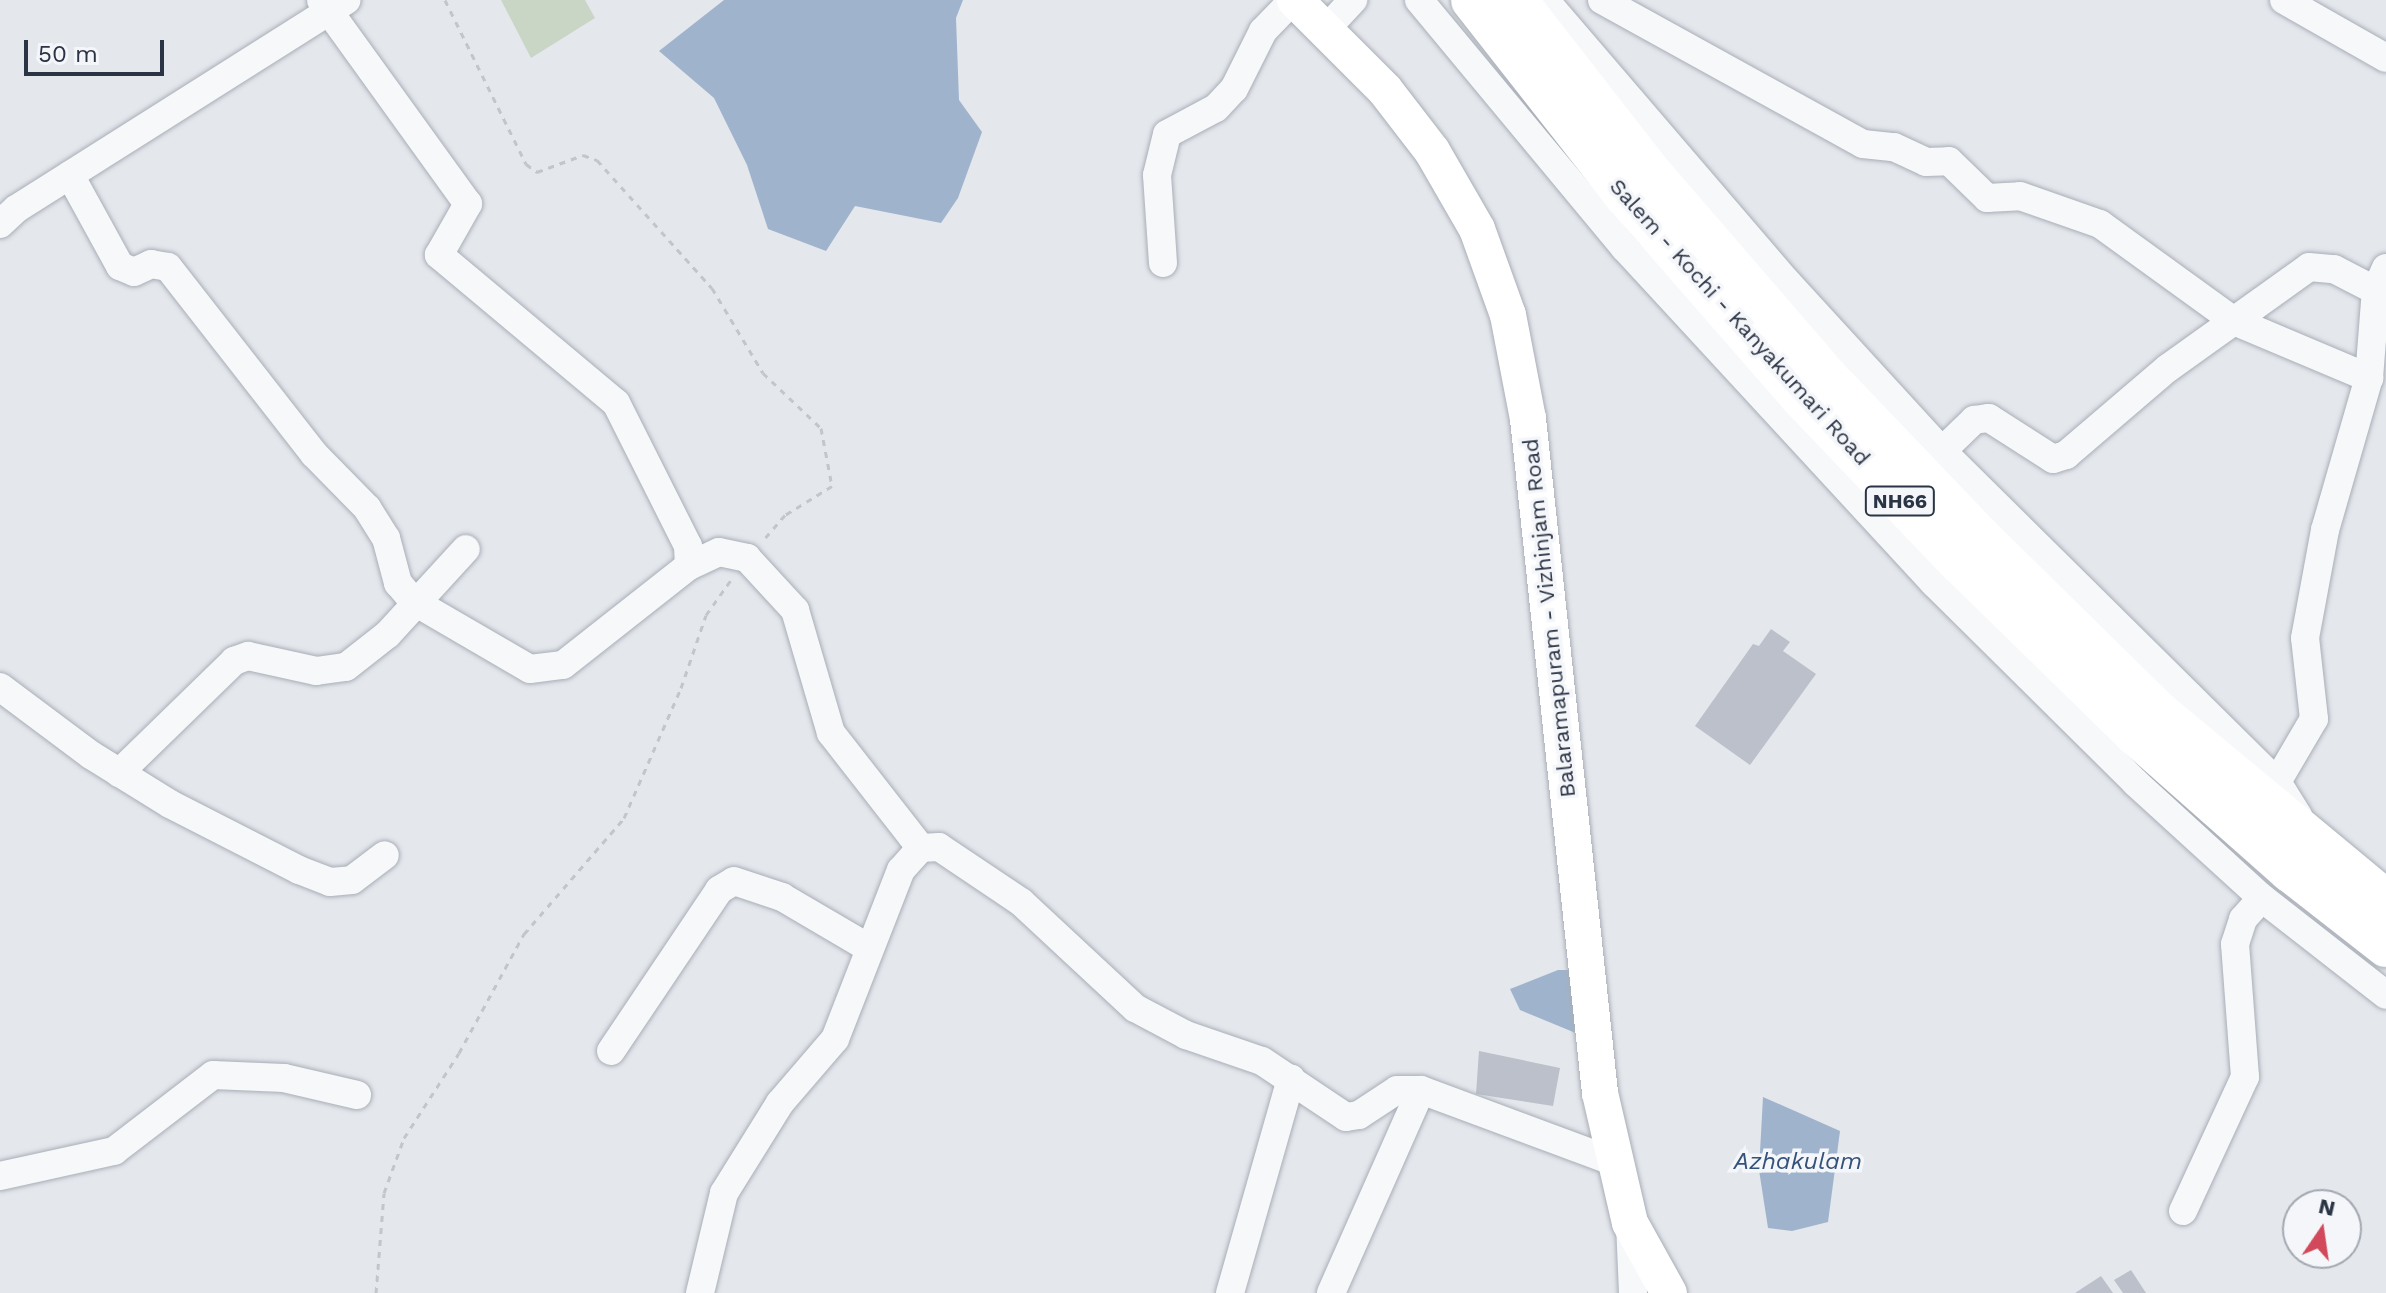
<!DOCTYPE html>
<style>
body{margin:0}
#map{position:relative;width:2386px;height:1293px;overflow:hidden;background:#e4e7ec;font-family:"Work Sans",sans-serif}
div>[style]{position:absolute}
.green>*{inset:0;background:#c9d6c5}
.water>*{inset:0;background:#9fb4cc}
.building>*{inset:0;background:#bbc0ca}
.path>*{height:3px;margin-top:-1.5px;transform-origin:0;background:repeating-linear-gradient(90deg,#c2c5cb 0 6px,transparent 0 12px)}
.roads{filter:drop-shadow(0 0 2px #a9aeb7) drop-shadow(0 0 2px #a9aeb7)}
.minor>*{height:28px;margin:-14px;padding:0 14px;transform-origin:14px;border-radius:14px;background:#f7f8fa}
.major>*{height:36px;margin:-18px;padding:0 18px;transform-origin:18px;border-radius:18px;background:#fff}
.highway>*{height:42px;margin:-21px;padding:0 21px;transform-origin:21px;border-radius:21px;background:#fff}
span{translate:-50% -50%;white-space:nowrap;text-align:center;line-height:1.15;-webkit-text-stroke:7px #f4f6f9;paint-order:stroke}
.shield-label span{padding:2px 6px;background:#f4f6f9;border:2px solid;border-radius:6px;-webkit-text-stroke-width:0}
.shield-label{font-size:20px;color:#2b3445;font-weight:700}
.street-label{font-size:22px;color:#2b3445}
.water-label{font-size:24px;color:#34527a;font-style:italic}
.north{position:absolute;left:2282px;top:1189px;width:80px;height:80px;box-sizing:border-box;background:#f4f6f9;border:2px solid #a4a8b1;border-radius:50%;rotate:13deg;font-size:22px;font-weight:700;line-height:32px;text-align:center;color:#2b3445}
.north::after{content:'';display:block;margin:auto;width:28px;height:36px;background:#d1495b;clip-path:polygon(50% 0,100% 100%,50% 72%,0 100%)}
.scale{position:absolute;left:24px;top:40px;width:140px;height:36px;box-sizing:border-box;border:4px solid #2b3445;border-top:0;padding-left:10px;font-size:24px;line-height:28px;white-space:nowrap;color:#2b3445;-webkit-text-stroke:6px #f4f6f9;paint-order:stroke}
</style>
<div id="map">
<div class="green">
<div style="clip-path:polygon(501px 0,585px 0,595px 18px,531px 58px)"></div>
</div>
<div class="water">
<div style="clip-path:polygon(724px 0,963px 0,956px 18px,959px 100px,982px 132px,958px 198px,941px 223px,855px 206px,826px 251px,768px 229px,747px 165px,714px 98px,659px 51px)"></div>
<div style="clip-path:polygon(1558px 970px,1574px 970px,1578px 1034px,1520px 1010px,1510px 989px)"></div>
<div style="clip-path:polygon(1763px 1097px,1840px 1131px,1828px 1222px,1792px 1231px,1768px 1228px,1759px 1170px)"></div>
</div>
<div class="building">
<div style="clip-path:polygon(1771px 629px,1790px 642px,1783px 651px,1816px 674px,1750px 765px,1695px 726px,1753px 644px,1759px 646px)"></div>
<div style="clip-path:polygon(1479px 1051px,1560px 1068px,1553px 1106px,1476px 1094px)"></div>
<div style="clip-path:polygon(2131px 1270px,2146px 1293px,2123px 1293px,2114px 1280px)"></div>
<div style="clip-path:polygon(2101px 1276px,2113px 1293px,2075px 1293px)"></div>
</div>
<div class="path">
<div style="left:445px;top:0;width:183px;rotate:63.7deg"></div>
<div style="left:526px;top:164px;width:14px;rotate:36deg"></div>
<div style="left:537px;top:172px;width:49px;rotate:-20.3deg"></div>
<div style="left:583px;top:155px;width:15px;rotate:20deg"></div>
<div style="left:597px;top:160px;width:172px;rotate:48.1deg"></div>
<div style="left:712px;top:288px;width:99px;rotate:59deg"></div>
<div style="left:763px;top:373px;width:80px;rotate:43.5deg"></div>
<div style="left:821px;top:428px;width:59px;rotate:79.3deg"></div>
<div style="left:832px;top:486px;width:55px;rotate:148.3deg"></div>
<div style="left:785px;top:515px;width:33px;rotate:131deg"></div>
<div style="left:376px;top:1293px;width:100px;rotate:-85.4deg"></div>
<div style="left:384px;top:1193px;width:59px;rotate:-70deg"></div>
<div style="left:404px;top:1138px;width:101px;rotate:-57.1deg"></div>
<div style="left:459px;top:1053px;width:136px;rotate:-61.4deg"></div>
<div style="left:524px;top:934px;width:153px;rotate:-49.2deg"></div>
<div style="left:624px;top:818px;width:142px;rotate:-66.3deg"></div>
<div style="left:681px;top:688px;width:77px;rotate:-71.1deg"></div>
<div style="left:706px;top:615px;width:43px;rotate:-54.5deg"></div>
</div>
<div class="roads">
<div class="minor">
<div style="left:1419px;top:0;width:322px;rotate:50.3deg"></div>
<div style="left:1625px;top:248px;width:456px;rotate:47.3deg"></div>
<div style="left:1934px;top:583px;width:284px;rotate:44.7deg"></div>
<div style="left:2136px;top:783px;width:171px;rotate:42.4deg"></div>
<div style="left:2262px;top:898px;width:157px;rotate:38deg"></div>
<div style="left:1545px;top:0;width:372px;rotate:49.4deg"></div>
<div style="left:1787px;top:282px;width:229px;rotate:47.5deg"></div>
<div style="left:1942px;top:451px;width:471px;rotate:44.7deg"></div>
<div style="left:2277px;top:782px;width:40px;rotate:58deg"></div>
<div style="left:1602px;top:0;width:298px;rotate:28.9deg"></div>
<div style="left:1863px;top:144px;width:31px;rotate:6deg"></div>
<div style="left:1894px;top:147px;width:35px;rotate:25deg"></div>
<div style="left:1926px;top:162px;width:23px;rotate:-2deg"></div>
<div style="left:1949px;top:161px;width:53px;rotate:44.2deg"></div>
<div style="left:1987px;top:198px;width:33px;rotate:-3deg"></div>
<div style="left:2020px;top:196px;width:85px;rotate:19.3deg"></div>
<div style="left:2100px;top:224px;width:165px;rotate:35.9deg"></div>
<div style="left:2234px;top:321px;width:147px;rotate:22.9deg"></div>
<div style="left:2284px;top:0;width:117px;rotate:29.6deg"></div>
<div style="left:1326px;top:29px;width:40px;rotate:-47deg"></div>
<div style="left:70px;top:175px;width:104px;rotate:61.2deg"></div>
<div style="left:120px;top:266px;width:15px;rotate:23deg"></div>
<div style="left:134px;top:272px;width:19px;rotate:-25deg"></div>
<div style="left:151px;top:264px;width:17px;rotate:10deg"></div>
<div style="left:168px;top:267px;width:237px;rotate:52deg"></div>
<div style="left:314px;top:454px;width:76px;rotate:45.5deg"></div>
<div style="left:367px;top:508px;width:36px;rotate:58deg"></div>
<div style="left:386px;top:538px;width:47px;rotate:75.1deg"></div>
<div style="left:398px;top:583px;width:23px;rotate:50deg"></div>
<div style="left:413px;top:601px;width:135px;rotate:30.2deg"></div>
<div style="left:530px;top:669px;width:33px;rotate:-7deg"></div>
<div style="left:563px;top:665px;width:160px;rotate:-38.2deg"></div>
<div style="left:689px;top:566px;width:20px;rotate:-93deg"></div>
<div style="left:688px;top:546px;width:160px;rotate:-116.7deg"></div>
<div style="left:616px;top:403px;width:231px;rotate:-140.1deg"></div>
<div style="left:439px;top:255px;width:59px;rotate:-60.4deg"></div>
<div style="left:468px;top:204px;width:251px;rotate:-125.8deg"></div>
<div style="left:0;top:224px;width:22px;rotate:-43deg"></div>
<div style="left:16px;top:209px;width:391px;rotate:-32.3deg"></div>
<div style="left:1163px;top:263px;width:88px;rotate:-93.9deg"></div>
<div style="left:1157px;top:175px;width:42px;rotate:-76.3deg"></div>
<div style="left:1167px;top:134px;width:55px;rotate:-28deg"></div>
<div style="left:1216px;top:108px;width:26px;rotate:-47deg"></div>
<div style="left:1234px;top:89px;width:65px;rotate:-63.4deg"></div>
<div style="left:1263px;top:31px;width:43px;rotate:-45.9deg"></div>
<div style="left:1942px;top:451px;width:45px;rotate:-44.1deg"></div>
<div style="left:1974px;top:420px;width:15px;rotate:-8deg"></div>
<div style="left:1989px;top:418px;width:76px;rotate:32.6deg"></div>
<div style="left:2053px;top:459px;width:14px;rotate:-17deg"></div>
<div style="left:2066px;top:455px;width:134px;rotate:-40.5deg"></div>
<div style="left:2168px;top:368px;width:173px;rotate:-35.6deg"></div>
<div style="left:2309px;top:267px;width:25px;rotate:5deg"></div>
<div style="left:2334px;top:269px;width:59px;rotate:27.4deg"></div>
<div style="left:689px;top:566px;width:33px;rotate:-25deg"></div>
<div style="left:719px;top:552px;width:29px;rotate:12deg"></div>
<div style="left:747px;top:558px;width:71px;rotate:47.3deg"></div>
<div style="left:795px;top:610px;width:128px;rotate:73.7deg"></div>
<div style="left:831px;top:733px;width:146px;rotate:52deg"></div>
<div style="left:0;top:687px;width:114px;rotate:36.8deg"></div>
<div style="left:91px;top:755px;width:93px;rotate:31.8deg"></div>
<div style="left:170px;top:804px;width:145px;rotate:27.1deg"></div>
<div style="left:299px;top:870px;width:33px;rotate:21deg"></div>
<div style="left:330px;top:882px;width:22px;rotate:-5deg"></div>
<div style="left:352px;top:880px;width:41px;rotate:-37.1deg"></div>
<div style="left:119px;top:773px;width:161px;rotate:-44.2deg"></div>
<div style="left:234px;top:661px;width:15px;rotate:-20deg"></div>
<div style="left:248px;top:656px;width:70px;rotate:12.4deg"></div>
<div style="left:316px;top:671px;width:30px;rotate:-8deg"></div>
<div style="left:346px;top:667px;width:53px;rotate:-38.2deg"></div>
<div style="left:388px;top:634px;width:115px;rotate:-47.5deg"></div>
<div style="left:2277px;top:782px;width:73px;rotate:-59.6deg"></div>
<div style="left:2314px;top:719px;width:81px;rotate:-96.3deg"></div>
<div style="left:2305px;top:638px;width:110px;rotate:-79.5deg"></div>
<div style="left:2325px;top:530px;width:158px;rotate:-73.9deg"></div>
<div style="left:2369px;top:378px;width:88px;rotate:-85.5deg"></div>
<div style="left:2376px;top:290px;width:24px;rotate:-66deg"></div>
<div style="left:611px;top:1051px;width:194px;rotate:-56.1deg"></div>
<div style="left:719px;top:890px;width:17px;rotate:-31deg"></div>
<div style="left:734px;top:881px;width:51px;rotate:18.4deg"></div>
<div style="left:782px;top:897px;width:101px;rotate:30.4deg"></div>
<div style="left:0;top:1176px;width:117px;rotate:-12.4deg"></div>
<div style="left:114px;top:1151px;width:125px;rotate:-37.5deg"></div>
<div style="left:213px;top:1075px;width:71px;rotate:2.4deg"></div>
<div style="left:284px;top:1078px;width:75px;rotate:13.1deg"></div>
<div style="left:2183px;top:1211px;width:148px;rotate:-65.2deg"></div>
<div style="left:2245px;top:1077px;width:133px;rotate:-94.3deg"></div>
<div style="left:2235px;top:944px;width:26px;rotate:-72deg"></div>
<div style="left:2243px;top:919px;width:28px;rotate:-48deg"></div>
<div style="left:1630px;top:1224px;width:69px;rotate:87.5deg"></div>
<div style="left:700px;top:1293px;width:103px;rotate:-76.5deg"></div>
<div style="left:724px;top:1193px;width:106px;rotate:-58.1deg"></div>
<div style="left:780px;top:1103px;width:84px;rotate:-49.3deg"></div>
<div style="left:835px;top:1039px;width:181px;rotate:-68.7deg"></div>
<div style="left:901px;top:870px;width:30px;rotate:-48deg"></div>
<div style="left:921px;top:848px;width:18px;rotate:-3deg"></div>
<div style="left:939px;top:847px;width:99px;rotate:33.9deg"></div>
<div style="left:1021px;top:902px;width:156px;rotate:42.9deg"></div>
<div style="left:1135px;top:1008px;width:58px;rotate:27.9deg"></div>
<div style="left:1186px;top:1035px;width:80px;rotate:18.9deg"></div>
<div style="left:1262px;top:1061px;width:101px;rotate:33.7deg"></div>
<div style="left:1346px;top:1117px;width:13px;rotate:-9deg"></div>
<div style="left:1359px;top:1115px;width:45px;rotate:-33.3deg"></div>
<div style="left:1397px;top:1090px;width:24px"></div>
<div style="left:1421px;top:1090px;width:204px;rotate:20.4deg"></div>
<div style="left:1230px;top:1293px;width:223px;rotate:-74.1deg"></div>
<div style="left:1331px;top:1293px;width:222px;rotate:-66.1deg"></div>
</div>
<div class="major">
<div style="left:1295px;top:0;width:127px;rotate:45deg"></div>
<div style="left:1385px;top:90px;width:77px;rotate:52.4deg"></div>
<div style="left:1432px;top:151px;width:90px;rotate:60deg"></div>
<div style="left:1477px;top:229px;width:91px;rotate:70.2deg"></div>
<div style="left:1508px;top:315px;width:106px;rotate:79.1deg"></div>
<div style="left:1528px;top:419px;width:678px;rotate:83.9deg"></div>
<div style="left:1600px;top:1093px;width:133px;rotate:77deg"></div>
<div style="left:1630px;top:1223px;width:80px;rotate:60.9deg"></div>
</div>
<div class="highway">
<div style="left:1472px;top:0;width:248px;rotate:51.9deg"></div>
<div style="left:1625px;top:195px;width:269px;rotate:48.9deg"></div>
<div style="left:1802px;top:398px;width:226px;rotate:46.3deg"></div>
<div style="left:1958px;top:561px;width:248px;rotate:44.3deg"></div>
<div style="left:2135px;top:734px;width:207px;rotate:41.5deg"></div>
<div style="left:2290px;top:871px;width:122px;rotate:38deg"></div>
<div style="left:1516px;top:0;width:218px;rotate:52.1deg"></div>
<div style="left:1650px;top:172px;width:269px;rotate:49.2deg"></div>
<div style="left:1826px;top:376px;width:224px;rotate:46.3deg"></div>
<div style="left:1981px;top:538px;width:247px;rotate:44.5deg"></div>
<div style="left:2157px;top:711px;width:298px;rotate:39.7deg"></div>
</div>
</div>
<div class="shield-label">
<span style="left:1900px;top:501px">NH66</span>
</div>
<div class="street-label">
<span style="left:1740px;top:322px;rotate:48deg">Salem - Kochi - Kanyakumari Road</span>
<span style="left:1549px;top:618px;rotate:-96deg">Balaramapuram - Vizhinjam Road</span>
</div>
<div class="water-label">
<span style="left:1798px;top:1162px">Azhakulam</span>
</div>
<div class="north">N</div>
<div class="scale">50 m</div>
</div>
